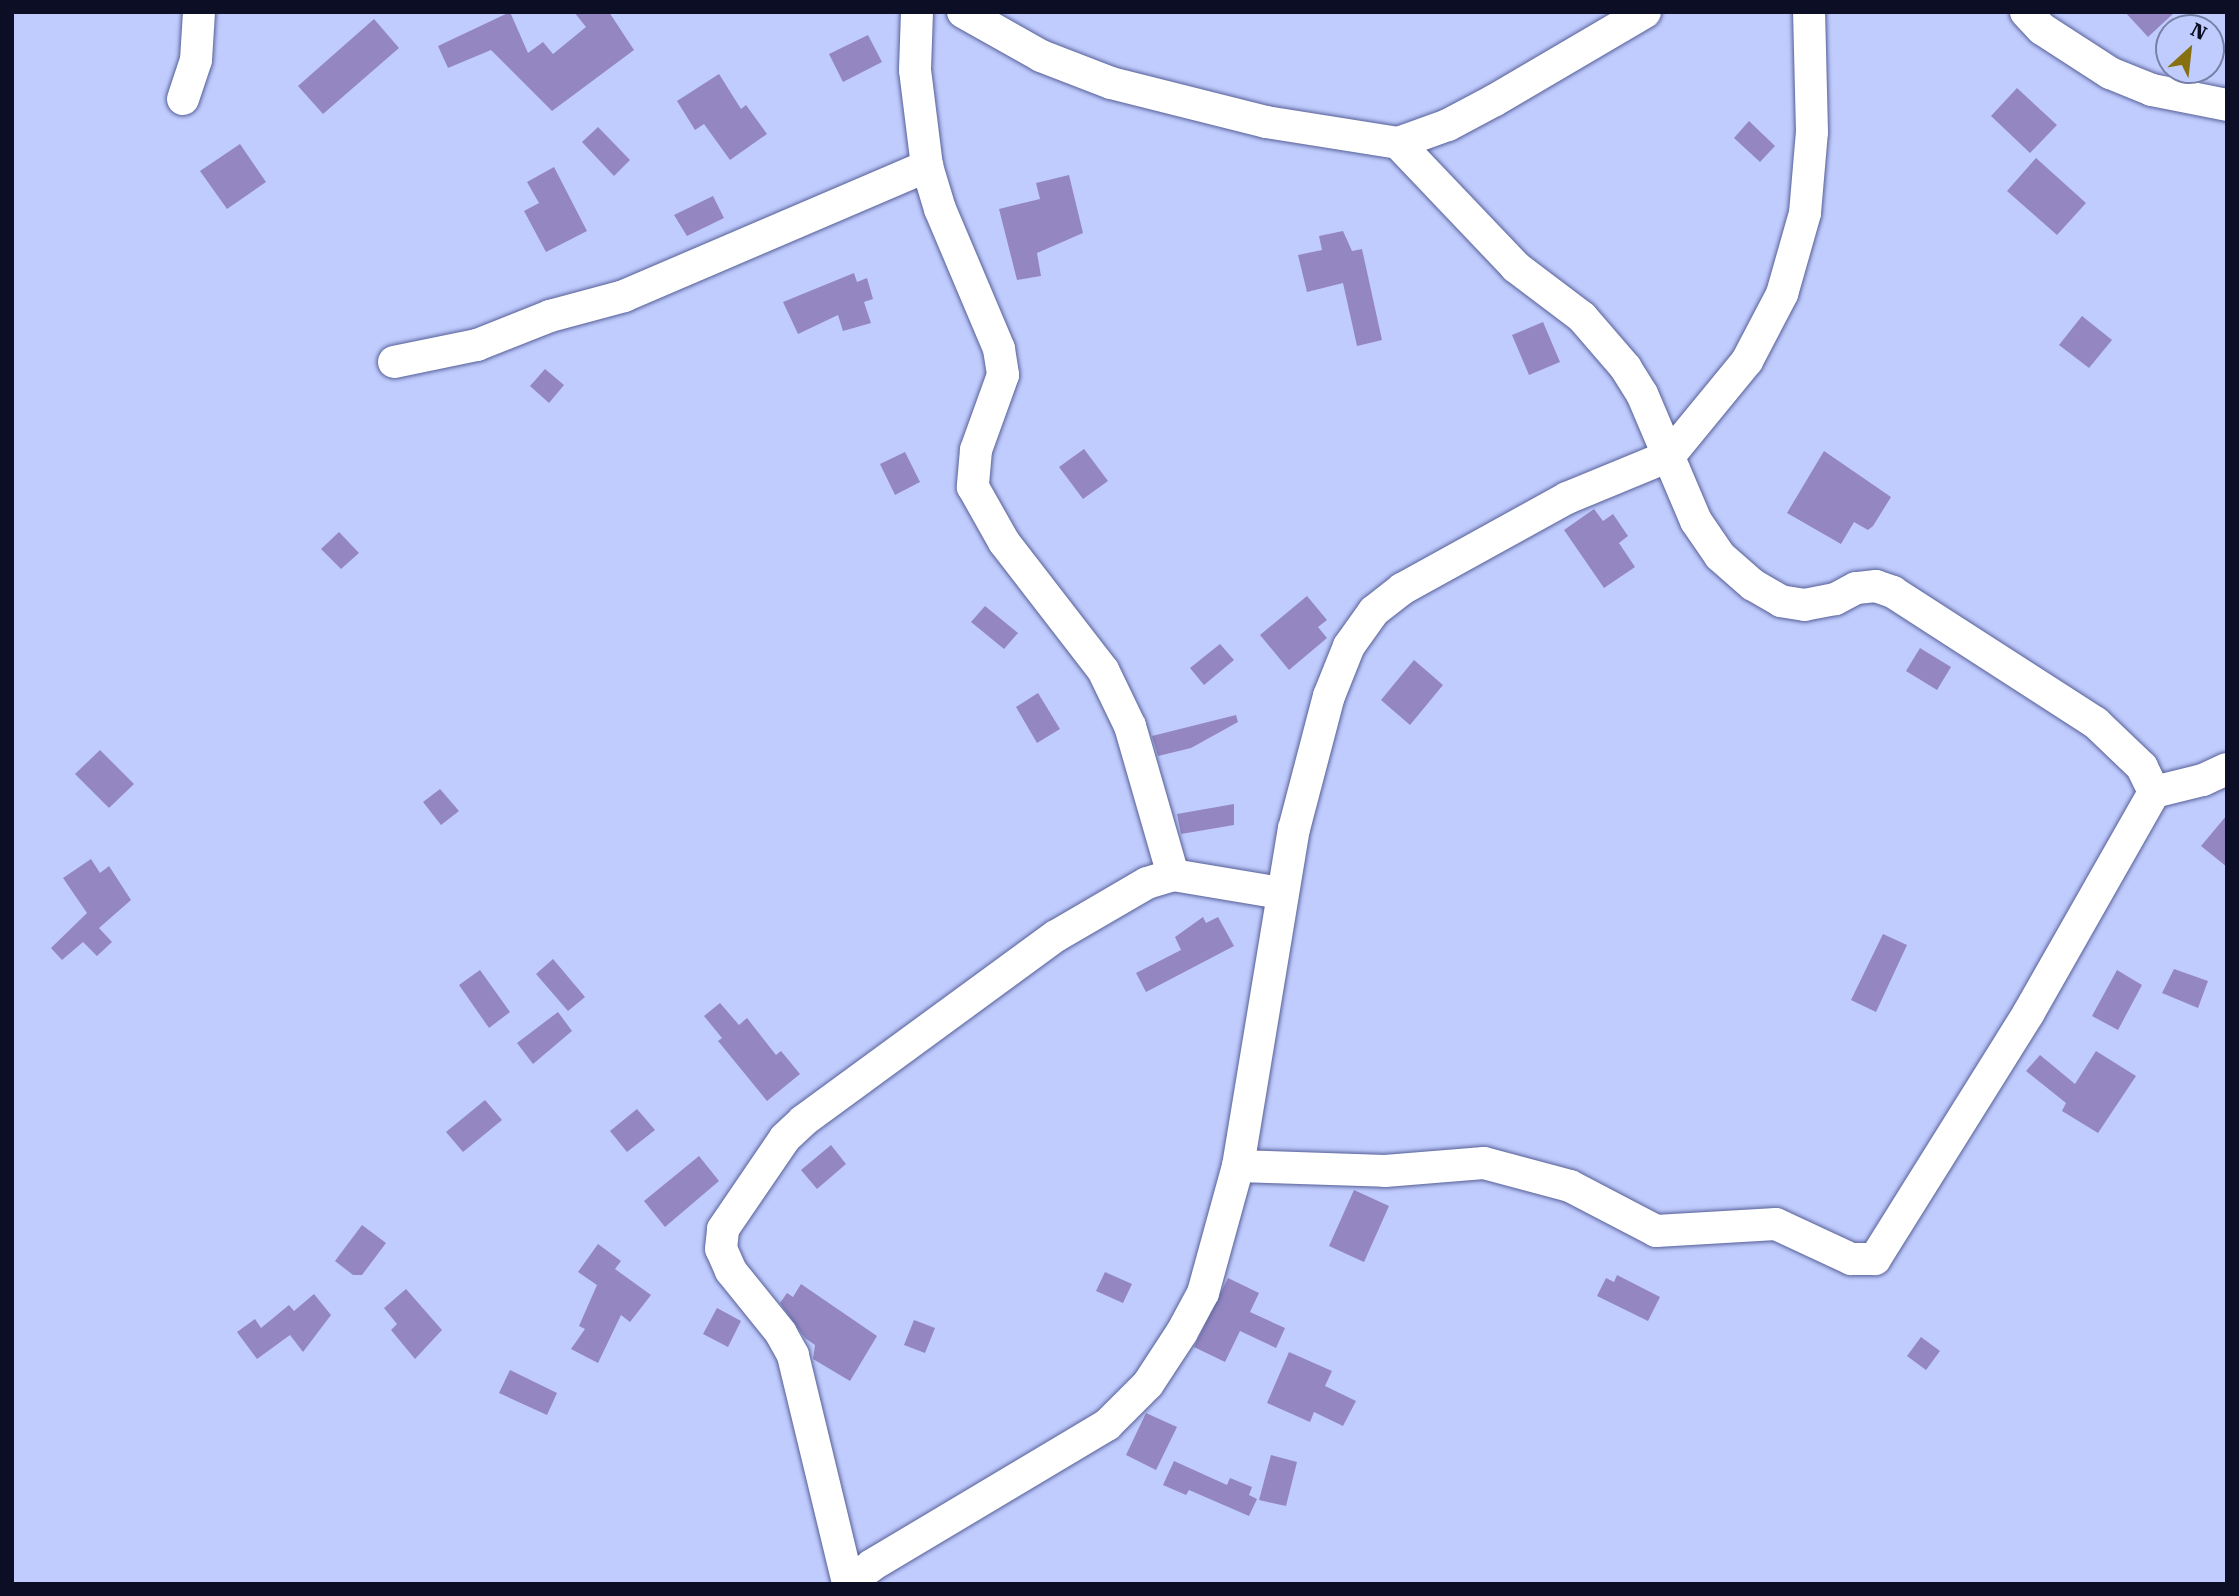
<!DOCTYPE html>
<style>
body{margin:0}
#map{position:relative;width:2239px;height:1596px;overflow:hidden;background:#c1ccfe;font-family:"Roboto Serif",serif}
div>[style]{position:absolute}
.building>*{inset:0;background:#9486c1}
.roads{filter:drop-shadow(0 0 2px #566097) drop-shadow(0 0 2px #566097)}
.street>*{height:32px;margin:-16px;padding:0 16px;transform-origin:16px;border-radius:16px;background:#fff}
span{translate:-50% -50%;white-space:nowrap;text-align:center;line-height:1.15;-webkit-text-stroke:6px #c1ccfe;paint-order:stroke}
.frame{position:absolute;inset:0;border:14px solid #0b0e24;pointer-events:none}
.north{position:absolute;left:2155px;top:14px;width:70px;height:70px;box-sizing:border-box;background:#c1ccfe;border:2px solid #7880a7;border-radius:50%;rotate:27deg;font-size:19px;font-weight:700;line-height:28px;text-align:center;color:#0b0e24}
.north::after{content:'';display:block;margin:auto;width:24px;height:32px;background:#867010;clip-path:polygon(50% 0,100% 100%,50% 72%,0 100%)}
</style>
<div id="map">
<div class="building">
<div style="clip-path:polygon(510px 12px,528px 53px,543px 42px,553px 54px,586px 27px,574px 12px,609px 12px,634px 50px,552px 111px,491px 50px,448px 68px,438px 46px)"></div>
<div style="clip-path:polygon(2125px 12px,2175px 12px,2148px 37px)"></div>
<div style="clip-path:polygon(374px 19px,399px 48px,323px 114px,298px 86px)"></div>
<div style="clip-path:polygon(868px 35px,882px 62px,843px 82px,829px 54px)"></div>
<div style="clip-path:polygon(719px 74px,741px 109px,746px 105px,767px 134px,730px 160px,704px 124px,695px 130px,677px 101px)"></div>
<div style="clip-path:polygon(2017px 88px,2057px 125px,2030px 153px,1991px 116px)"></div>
<div style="clip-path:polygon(1749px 121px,1775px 146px,1760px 162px,1734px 138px)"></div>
<div style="clip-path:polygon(598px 127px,630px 160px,614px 176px,582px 142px)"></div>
<div style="clip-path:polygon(240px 144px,266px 182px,227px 209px,200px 171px)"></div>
<div style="clip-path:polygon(2036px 158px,2086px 203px,2057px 235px,2007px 191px)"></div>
<div style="clip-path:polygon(554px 167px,587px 231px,546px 252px,524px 211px,539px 203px,527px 182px)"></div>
<div style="clip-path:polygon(1069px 175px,1083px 233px,1037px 253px,1041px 276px,1017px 280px,999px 209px,1040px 199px,1036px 183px)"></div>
<div style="clip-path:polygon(713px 196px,724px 218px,687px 236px,674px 215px)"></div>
<div style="clip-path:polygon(1343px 231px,1352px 251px,1362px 249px,1382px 340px,1357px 346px,1343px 283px,1307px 292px,1298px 255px,1322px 250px,1319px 236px)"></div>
<div style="clip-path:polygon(854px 273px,857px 282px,867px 278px,873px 299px,864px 302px,871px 323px,843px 331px,838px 315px,798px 334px,783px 302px)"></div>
<div style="clip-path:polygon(2082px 316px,2112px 340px,2089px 368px,2059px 345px)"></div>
<div style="clip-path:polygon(1543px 322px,1560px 362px,1529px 375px,1512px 335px)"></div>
<div style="clip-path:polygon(545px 369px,564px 385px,549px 403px,530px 386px)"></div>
<div style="clip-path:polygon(1084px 449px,1108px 481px,1083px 499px,1059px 467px)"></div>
<div style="clip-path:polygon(1824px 451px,1891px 497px,1873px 526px,1868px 530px,1854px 522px,1841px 544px,1787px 513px)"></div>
<div style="clip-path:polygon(905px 452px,920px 482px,895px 495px,880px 464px)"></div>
<div style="clip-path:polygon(1594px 509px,1603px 521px,1613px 514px,1628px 536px,1619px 543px,1635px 567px,1604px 588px,1564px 530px)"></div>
<div style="clip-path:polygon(339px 532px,359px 553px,341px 569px,321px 549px)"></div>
<div style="clip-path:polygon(1307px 596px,1327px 620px,1318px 627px,1327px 638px,1289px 670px,1260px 635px)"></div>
<div style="clip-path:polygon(985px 606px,1018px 633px,1004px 649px,971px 622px)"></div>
<div style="clip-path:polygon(1220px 644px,1234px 660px,1204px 685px,1190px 668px)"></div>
<div style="clip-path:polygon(1920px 648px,1951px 667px,1937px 690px,1906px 671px)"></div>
<div style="clip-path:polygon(1414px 660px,1443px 685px,1410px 725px,1381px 700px)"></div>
<div style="clip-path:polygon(1038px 693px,1060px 729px,1037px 743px,1016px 707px)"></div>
<div style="clip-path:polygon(1236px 715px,1238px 722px,1191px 748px,1158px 756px,1152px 736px)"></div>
<div style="clip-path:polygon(100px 750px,134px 784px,109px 808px,75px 774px)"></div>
<div style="clip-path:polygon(440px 789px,459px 811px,441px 825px,423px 802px)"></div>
<div style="clip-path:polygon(1234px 804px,1234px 825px,1181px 834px,1177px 814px)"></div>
<div style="clip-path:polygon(2227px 815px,2227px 867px,2201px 846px)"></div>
<div style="clip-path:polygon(91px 859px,100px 873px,109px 866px,131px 900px,99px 928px,112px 942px,97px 956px,83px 942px,62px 960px,51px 948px,87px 913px,63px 878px)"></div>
<div style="clip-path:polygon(1203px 917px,1206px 923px,1218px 917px,1234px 946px,1146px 992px,1136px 973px,1181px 950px,1175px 937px)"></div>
<div style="clip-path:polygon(1883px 934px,1907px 945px,1876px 1012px,1851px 1000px)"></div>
<div style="clip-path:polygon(553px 959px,585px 997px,568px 1011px,536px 974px)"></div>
<div style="clip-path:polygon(2174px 969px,2208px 981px,2198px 1008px,2162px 993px)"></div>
<div style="clip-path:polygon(480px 970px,510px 1012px,489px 1028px,459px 985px)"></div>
<div style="clip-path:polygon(2117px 970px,2142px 985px,2118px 1030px,2092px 1016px)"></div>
<div style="clip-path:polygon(720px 1003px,739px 1025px,747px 1018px,776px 1055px,781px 1051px,800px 1074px,767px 1101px,718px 1041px,722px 1038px,704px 1016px)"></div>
<div style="clip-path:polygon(558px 1012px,572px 1031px,533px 1064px,517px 1043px)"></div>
<div style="clip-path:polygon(2096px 1051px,2136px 1076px,2098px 1133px,2062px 1111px,2066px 1103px,2026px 1071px,2040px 1055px,2075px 1084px)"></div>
<div style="clip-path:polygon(485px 1100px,502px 1120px,463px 1152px,446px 1132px)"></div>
<div style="clip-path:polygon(637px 1109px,655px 1130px,627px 1152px,610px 1131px)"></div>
<div style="clip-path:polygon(831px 1145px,846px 1164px,817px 1189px,801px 1170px)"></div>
<div style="clip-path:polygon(699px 1156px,719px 1181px,665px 1227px,644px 1201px)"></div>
<div style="clip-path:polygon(1354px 1190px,1389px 1206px,1364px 1262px,1329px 1246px)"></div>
<div style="clip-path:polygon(362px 1225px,386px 1243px,362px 1275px,353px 1275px,335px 1261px)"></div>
<div style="clip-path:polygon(598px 1244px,621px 1261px,615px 1269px,651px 1295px,630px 1322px,621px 1315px,598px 1363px,571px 1349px,585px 1329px,579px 1326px,597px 1285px,578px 1272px)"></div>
<div style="clip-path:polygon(1105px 1272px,1132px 1284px,1123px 1303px,1096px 1291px)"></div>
<div style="clip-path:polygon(1617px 1275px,1660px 1297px,1648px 1321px,1597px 1296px,1606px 1278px,1614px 1282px)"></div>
<div style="clip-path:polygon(1228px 1278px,1259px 1293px,1250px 1312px,1285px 1328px,1276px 1348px,1240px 1331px,1225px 1362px,1194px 1347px)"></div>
<div style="clip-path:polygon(801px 1284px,877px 1336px,850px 1381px,813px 1359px,815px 1345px,805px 1338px,780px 1303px,787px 1293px,793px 1297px)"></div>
<div style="clip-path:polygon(406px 1289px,442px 1330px,415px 1359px,391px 1330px,397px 1324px,384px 1308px)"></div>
<div style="clip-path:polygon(314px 1294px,331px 1315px,303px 1352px,290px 1335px,257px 1359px,237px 1332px,255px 1319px,261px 1328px,289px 1305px,294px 1311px)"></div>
<div style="clip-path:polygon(717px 1308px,741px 1321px,728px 1347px,703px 1334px)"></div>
<div style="clip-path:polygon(914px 1320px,935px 1328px,925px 1353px,904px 1345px)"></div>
<div style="clip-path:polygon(1921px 1337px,1940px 1351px,1926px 1370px,1907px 1356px)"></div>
<div style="clip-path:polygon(1289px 1352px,1332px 1371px,1325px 1386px,1356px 1401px,1343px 1426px,1314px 1412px,1310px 1422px,1267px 1403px)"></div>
<div style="clip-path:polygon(510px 1370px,557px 1393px,547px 1415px,499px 1393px)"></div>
<div style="clip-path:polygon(1146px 1413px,1177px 1427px,1156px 1470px,1126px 1455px)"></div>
<div style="clip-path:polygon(1271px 1455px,1297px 1462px,1286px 1506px,1259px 1500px)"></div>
<div style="clip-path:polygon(1174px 1461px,1227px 1485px,1230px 1478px,1252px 1487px,1249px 1495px,1257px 1499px,1249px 1516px,1189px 1490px,1186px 1495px,1163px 1485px)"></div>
</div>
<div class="roads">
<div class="street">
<div style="left:917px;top:12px;width:58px;rotate:92deg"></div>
<div style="left:915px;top:70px;width:97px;rotate:82.9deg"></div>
<div style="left:927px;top:166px;width:45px;rotate:73.2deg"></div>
<div style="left:940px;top:209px;width:152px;rotate:67.1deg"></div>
<div style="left:999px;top:349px;width:26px;rotate:81deg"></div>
<div style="left:1003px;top:375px;width:80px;rotate:109.8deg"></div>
<div style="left:976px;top:450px;width:37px;rotate:95deg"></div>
<div style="left:973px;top:487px;width:63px;rotate:60.6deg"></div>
<div style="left:1004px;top:542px;width:162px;rotate:52.3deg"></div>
<div style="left:1103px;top:670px;width:62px;rotate:64.3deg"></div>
<div style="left:1130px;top:726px;width:155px;rotate:73.9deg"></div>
<div style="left:963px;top:12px;width:90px;rotate:29.4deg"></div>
<div style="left:1041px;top:56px;width:75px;rotate:21.1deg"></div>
<div style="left:1111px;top:83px;width:160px;rotate:14.1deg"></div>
<div style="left:1266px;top:122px;width:134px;rotate:9deg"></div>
<div style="left:1398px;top:143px;width:53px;rotate:-19.8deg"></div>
<div style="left:1448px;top:125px;width:53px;rotate:-28deg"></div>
<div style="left:1495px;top:100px;width:174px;rotate:-30.4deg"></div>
<div style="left:2026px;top:12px;width:23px;rotate:47deg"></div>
<div style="left:2042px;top:29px;width:81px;rotate:32.9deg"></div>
<div style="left:2110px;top:73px;width:45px;rotate:22deg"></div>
<div style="left:2152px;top:90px;width:76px;rotate:11.3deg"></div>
<div style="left:183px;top:99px;width:41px;rotate:-71.6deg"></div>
<div style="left:196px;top:60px;width:48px;rotate:-86.4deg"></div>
<div style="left:394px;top:362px;width:85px;rotate:-11.6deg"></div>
<div style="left:477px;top:345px;width:79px;rotate:-21.7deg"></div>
<div style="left:550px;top:316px;width:77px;rotate:-15.1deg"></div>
<div style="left:624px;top:296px;width:330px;rotate:-23.2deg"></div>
<div style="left:2154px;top:792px;width:50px;rotate:-13.8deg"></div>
<div style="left:2203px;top:780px;width:26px;rotate:-25deg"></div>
<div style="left:1238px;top:1166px;width:147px;rotate:1.9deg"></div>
<div style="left:1385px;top:1171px;width:99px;rotate:-4.6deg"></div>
<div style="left:1484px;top:1163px;width:89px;rotate:15deg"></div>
<div style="left:1570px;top:1186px;width:97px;rotate:27.6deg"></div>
<div style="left:1656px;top:1231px;width:120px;rotate:-3.3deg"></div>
<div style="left:1776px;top:1224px;width:83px;rotate:25deg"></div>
<div style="left:1851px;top:1259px;width:24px"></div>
<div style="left:1875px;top:1259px;width:289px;rotate:-58deg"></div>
<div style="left:2028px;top:1014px;width:255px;rotate:-60.4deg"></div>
<div style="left:2154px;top:792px;width:28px;rotate:-116deg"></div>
<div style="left:2142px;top:767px;width:64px;rotate:-136.3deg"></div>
<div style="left:2096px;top:723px;width:242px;rotate:-147.2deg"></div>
<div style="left:1893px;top:592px;width:18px;rotate:-161deg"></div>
<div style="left:1876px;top:586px;width:20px;rotate:174deg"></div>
<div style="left:1856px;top:588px;width:24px;rotate:152deg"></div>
<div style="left:1835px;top:599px;width:31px;rotate:169deg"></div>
<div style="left:1805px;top:605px;width:24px;rotate:-171deg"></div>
<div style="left:1781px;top:601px;width:32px;rotate:-150deg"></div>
<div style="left:1753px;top:585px;width:44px;rotate:-138.7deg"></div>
<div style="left:1720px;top:556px;width:42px;rotate:-124.4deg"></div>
<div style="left:1696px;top:521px;width:138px;rotate:-113deg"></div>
<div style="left:1642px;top:394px;width:31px;rotate:-122deg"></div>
<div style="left:1626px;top:368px;width:67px;rotate:-130.8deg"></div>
<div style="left:1582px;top:317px;width:83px;rotate:-142.9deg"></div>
<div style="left:1516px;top:267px;width:171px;rotate:-133.6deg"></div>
<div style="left:848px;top:1583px;width:235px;rotate:-103.6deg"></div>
<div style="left:793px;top:1355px;width:25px;rotate:-119deg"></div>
<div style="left:781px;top:1333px;width:80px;rotate:-128.9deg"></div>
<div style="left:731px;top:1271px;width:24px;rotate:-114deg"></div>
<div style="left:721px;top:1249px;width:20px;rotate:-84deg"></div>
<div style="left:723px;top:1229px;width:110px;rotate:-55.7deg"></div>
<div style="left:785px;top:1138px;width:25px;rotate:-43deg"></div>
<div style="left:803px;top:1121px;width:313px;rotate:-36.2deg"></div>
<div style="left:1056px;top:936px;width:105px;rotate:-30.2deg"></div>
<div style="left:1147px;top:883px;width:27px;rotate:-17deg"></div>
<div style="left:1173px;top:875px;width:109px;rotate:9.5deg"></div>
<div style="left:848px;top:1584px;width:31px;rotate:-38deg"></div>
<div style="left:872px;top:1565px;width:274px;rotate:-30.8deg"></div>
<div style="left:1107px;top:1425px;width:58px;rotate:-45deg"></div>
<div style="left:1148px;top:1384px;width:62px;rotate:-56.8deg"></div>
<div style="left:1182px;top:1332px;width:44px;rotate:-61.7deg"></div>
<div style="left:1203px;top:1293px;width:132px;rotate:-74.6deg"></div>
<div style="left:1238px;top:1166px;width:342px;rotate:-80.6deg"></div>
<div style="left:1294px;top:829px;width:138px;rotate:-75.3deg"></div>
<div style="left:1329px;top:696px;width:54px;rotate:-68.2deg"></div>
<div style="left:1349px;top:646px;width:43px;rotate:-54.5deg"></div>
<div style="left:1374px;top:611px;width:36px;rotate:-38deg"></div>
<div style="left:1402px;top:589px;width:188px;rotate:-28.9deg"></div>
<div style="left:1567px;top:498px;width:110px;rotate:-22.4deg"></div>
<div style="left:1669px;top:456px;width:123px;rotate:-50.6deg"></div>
<div style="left:1747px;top:361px;width:76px;rotate:-62.4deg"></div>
<div style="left:1782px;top:294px;width:84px;rotate:-74.1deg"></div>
<div style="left:1805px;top:213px;width:81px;rotate:-85.1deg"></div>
<div style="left:1812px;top:132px;width:120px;rotate:-91.4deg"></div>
</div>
</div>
<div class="frame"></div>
<div class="north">N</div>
</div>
